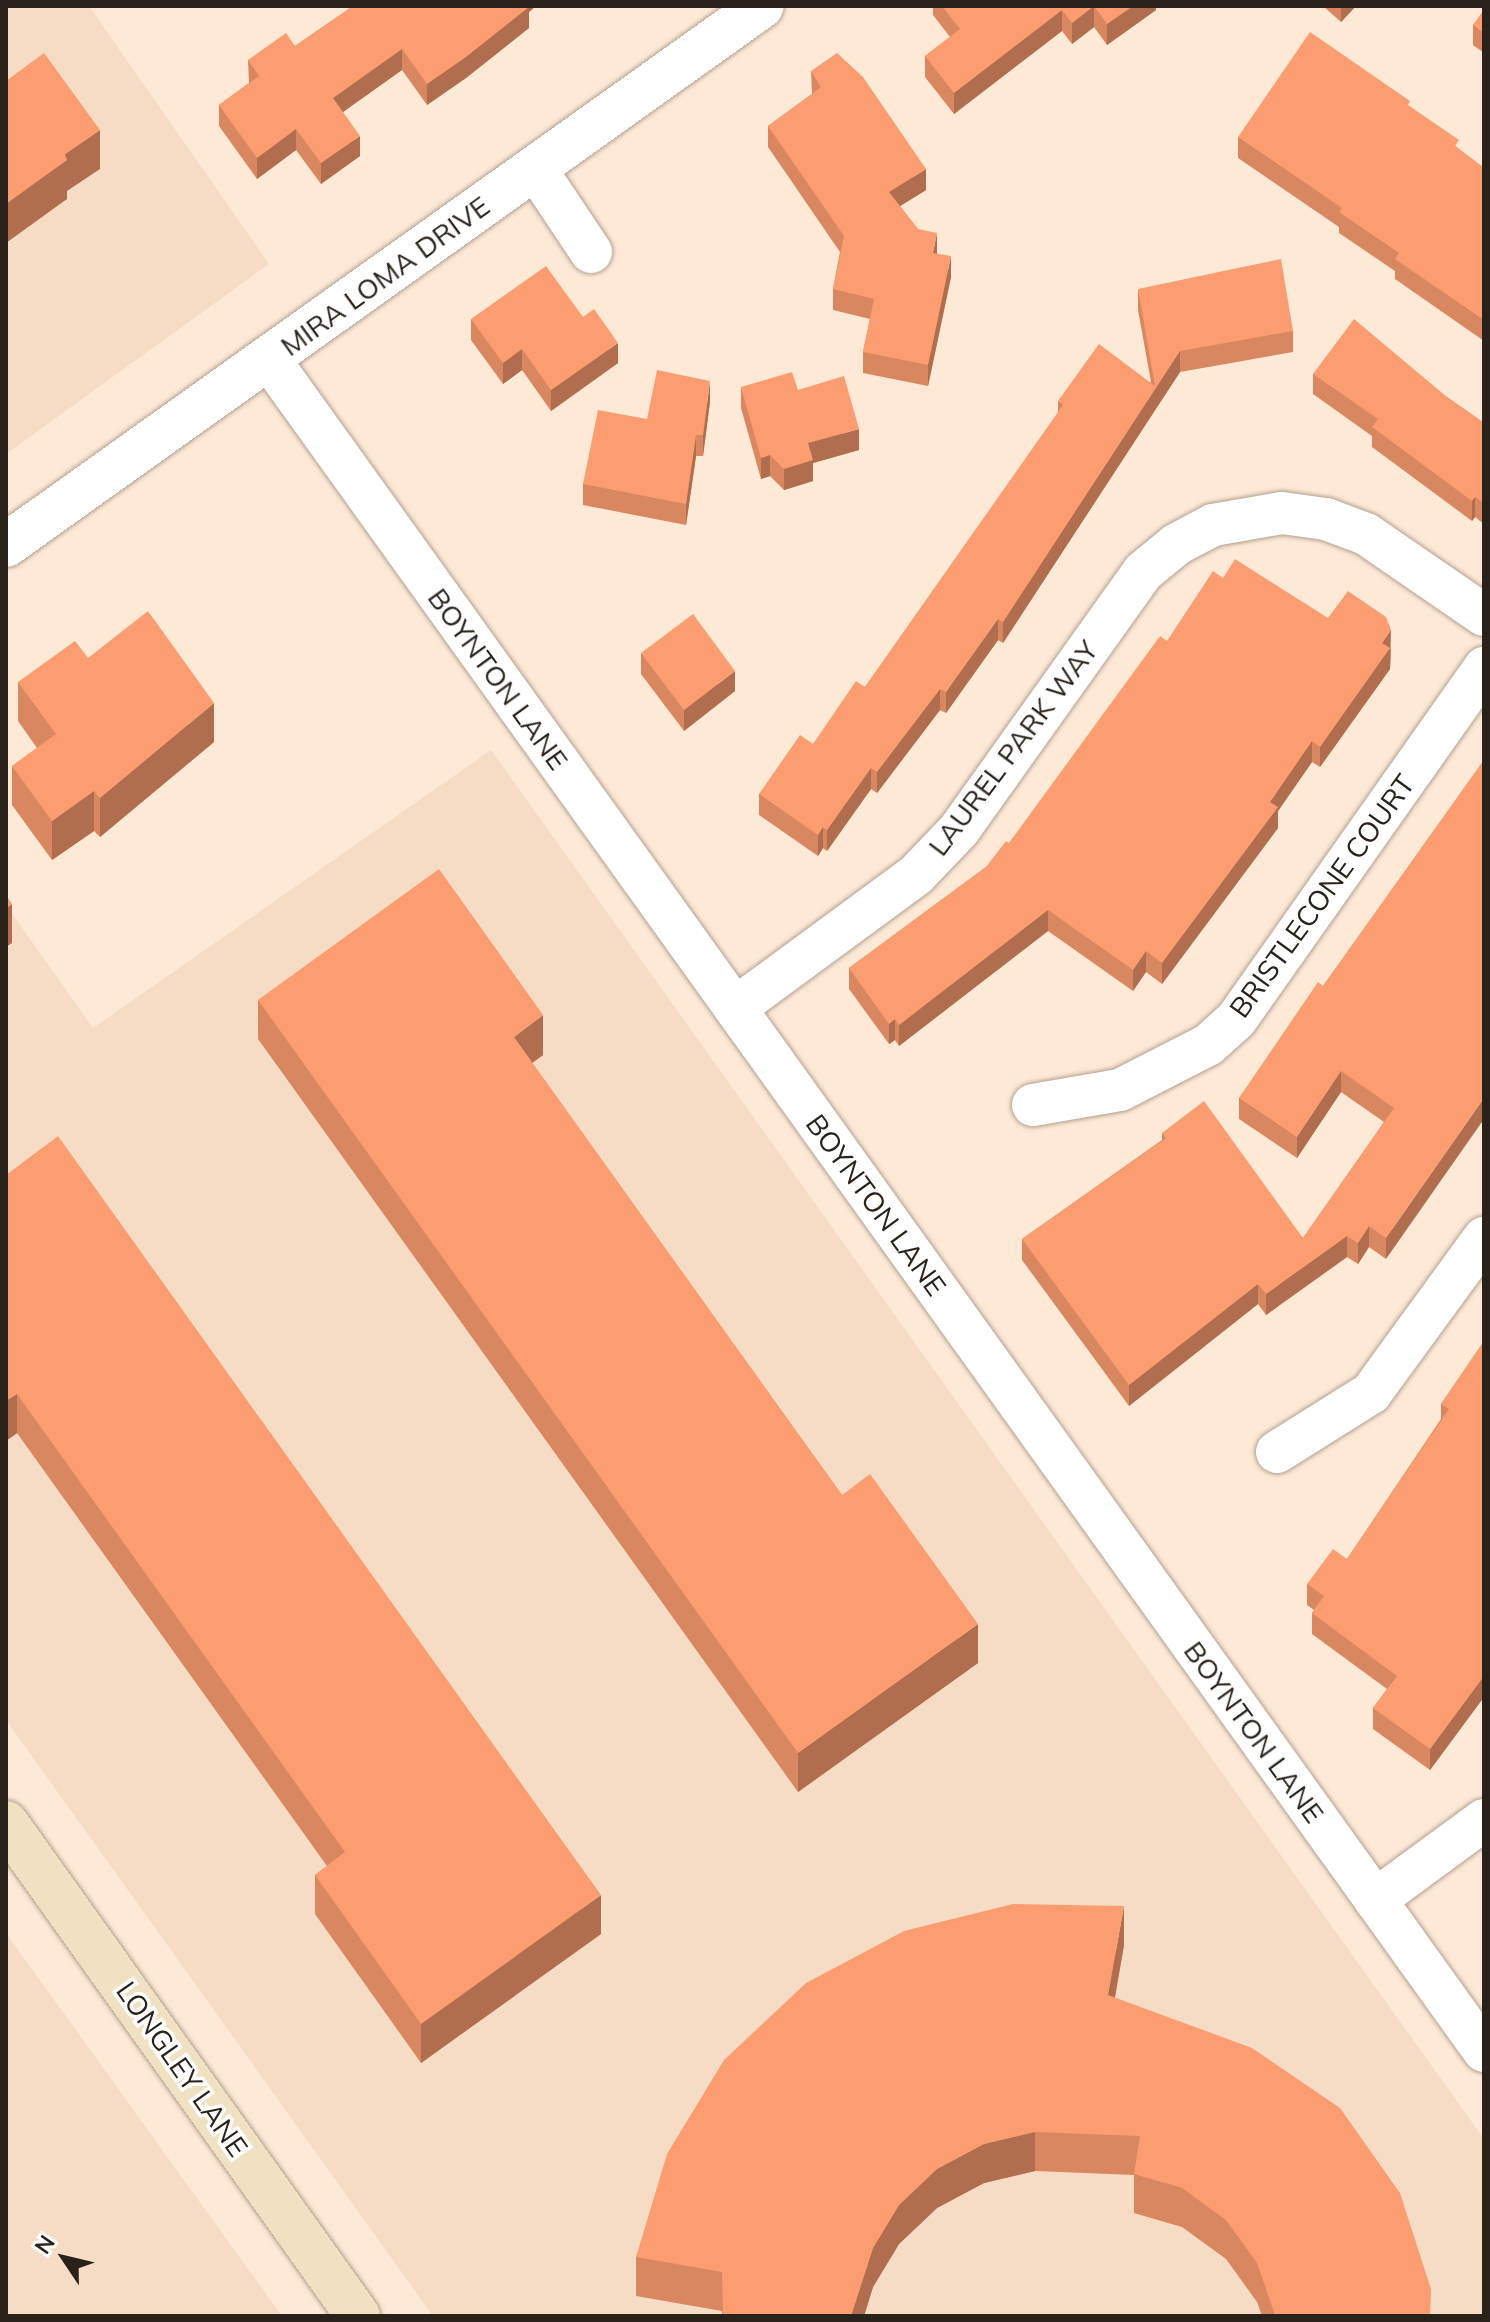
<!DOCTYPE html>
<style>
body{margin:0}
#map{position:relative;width:1490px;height:2322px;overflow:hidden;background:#fee9d7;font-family:Mulish,sans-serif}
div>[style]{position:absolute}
.built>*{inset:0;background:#f7dcc5}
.roads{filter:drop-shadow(0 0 2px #b3a08e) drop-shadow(0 0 2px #b3a08e)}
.minor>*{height:42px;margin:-21px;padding:0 21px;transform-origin:21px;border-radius:21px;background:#fff}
.tertiary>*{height:44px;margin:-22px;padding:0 22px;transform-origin:22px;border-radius:22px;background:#fff}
.secondary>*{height:44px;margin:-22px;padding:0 22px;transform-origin:22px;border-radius:22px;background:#f0e1c2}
.wall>*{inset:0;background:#d88761}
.shaded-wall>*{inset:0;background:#b06e4f}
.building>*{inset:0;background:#fb9d71}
span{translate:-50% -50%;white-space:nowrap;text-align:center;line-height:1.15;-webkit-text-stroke:7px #fff;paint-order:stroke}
.street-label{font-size:28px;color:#29221b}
.frame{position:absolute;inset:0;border:8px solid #29221b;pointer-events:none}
.north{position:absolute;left:24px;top:2218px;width:80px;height:80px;-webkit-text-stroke:6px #fff;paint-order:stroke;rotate:305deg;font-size:22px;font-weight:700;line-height:32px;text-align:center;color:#29221b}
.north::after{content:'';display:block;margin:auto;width:28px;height:36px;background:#29221b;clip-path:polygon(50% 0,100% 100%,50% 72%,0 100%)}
</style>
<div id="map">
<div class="built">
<div style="clip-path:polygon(6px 6px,89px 6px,269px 264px,6px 454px)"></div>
<div style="clip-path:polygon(491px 750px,1484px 2139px,1484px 2316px,433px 2316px,6px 1720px,6px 905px,93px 1028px)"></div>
<div style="clip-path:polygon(6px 1933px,282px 2316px,6px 2316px)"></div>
</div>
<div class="roads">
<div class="minor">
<div style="left:535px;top:168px;width:101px;rotate:56.3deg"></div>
<div style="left:269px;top:359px;width:2083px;rotate:54.32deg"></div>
<div style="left:735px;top:1008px;width:225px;rotate:-36.3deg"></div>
<div style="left:916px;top:875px;width:62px;rotate:-46.3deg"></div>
<div style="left:959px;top:830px;width:317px;rotate:-54.5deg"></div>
<div style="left:1143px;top:572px;width:44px;rotate:-39.5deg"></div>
<div style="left:1177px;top:544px;width:41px;rotate:-27.8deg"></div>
<div style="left:1213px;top:525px;width:70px;rotate:-9.9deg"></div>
<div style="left:1282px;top:513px;width:44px;rotate:7.8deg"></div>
<div style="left:1326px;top:519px;width:43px;rotate:20.6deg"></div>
<div style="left:1366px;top:534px;width:143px;rotate:34.5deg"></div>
<div style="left:1033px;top:1105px;width:88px;rotate:-9.8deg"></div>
<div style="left:1120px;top:1090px;width:99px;rotate:-27.1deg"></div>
<div style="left:1208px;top:1045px;width:38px;rotate:-42deg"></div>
<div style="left:1236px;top:1020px;width:431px;rotate:-54.8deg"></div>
<div style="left:1277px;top:1452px;width:111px;rotate:-32.1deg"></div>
<div style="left:1371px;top:1393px;width:192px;rotate:-53.9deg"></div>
<div style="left:1375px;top:1900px;width:135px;rotate:-36.3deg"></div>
</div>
<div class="tertiary">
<div style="left:6px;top:545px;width:928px;rotate:-35.49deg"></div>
</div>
<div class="secondary">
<div style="left:6px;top:1823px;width:606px;rotate:54.47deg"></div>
</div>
</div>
<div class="wall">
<div style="clip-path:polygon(353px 6px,536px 6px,529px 12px,529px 28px,466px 78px,427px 105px,402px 70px,343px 112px,360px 156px,321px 184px,296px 150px,257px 179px,219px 126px,219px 105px,249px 83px,248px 60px,295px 46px)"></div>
<div style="clip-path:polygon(933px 6px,1156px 6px,1156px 10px,1107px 45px,1094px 27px,1072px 44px,1062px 31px,954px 114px,925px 77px,925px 56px,950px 37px,933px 15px)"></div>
<div style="clip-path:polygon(1323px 6px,1356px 6px,1341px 22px)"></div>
<div style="clip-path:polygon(1484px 10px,1484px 53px,1473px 45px,1473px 25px)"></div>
<div style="clip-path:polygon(811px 71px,926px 190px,900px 206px,937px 254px,951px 277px,928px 386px,863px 373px,863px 352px,870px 319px,833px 310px,833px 289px,840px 252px,768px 147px,768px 126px,812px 94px)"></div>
<div style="clip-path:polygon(1410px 107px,1459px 149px,1484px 168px,1484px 341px,1395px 279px,1395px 271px,1339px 233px,1339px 227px,1238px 158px,1238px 137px)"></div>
<div style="clip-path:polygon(1138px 289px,1293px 331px,1293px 352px,1180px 372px,1003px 643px,998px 640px,946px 713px,940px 710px,877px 793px,871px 789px,827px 851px,823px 848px,818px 856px,759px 815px,759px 794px,813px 744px,865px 687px,1058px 413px,1058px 401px,1151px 382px,1138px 310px)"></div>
<div style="clip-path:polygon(583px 317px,618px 363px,551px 411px,522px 370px,503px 384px,471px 340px,471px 319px)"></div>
<div style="clip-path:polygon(1313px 374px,1447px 397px,1484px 423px,1484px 524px,1475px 517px,1472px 521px,1372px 447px,1372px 436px,1313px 394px)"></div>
<div style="clip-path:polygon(741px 387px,798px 390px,859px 450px,813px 463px,813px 481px,784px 490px,770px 476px,761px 479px,741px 408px)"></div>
<div style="clip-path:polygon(710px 402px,703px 456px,696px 456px,686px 525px,583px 505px,583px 484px,647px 419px)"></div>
<div style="clip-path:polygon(1223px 578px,1328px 618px,1391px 650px,1390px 669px,1320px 767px,1312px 762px,1278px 811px,1278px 828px,1162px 984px,1146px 972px,1133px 991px,1048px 931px,899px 1046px,895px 1040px,889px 1044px,849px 989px,849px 968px,986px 867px,1009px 843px,1167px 641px)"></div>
<div style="clip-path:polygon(641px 653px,735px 691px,684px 731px,641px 674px)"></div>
<div style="clip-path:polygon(88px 658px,214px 742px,100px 837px,94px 831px,52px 860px,12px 805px,12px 766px,37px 748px,18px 721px,18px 682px)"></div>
<div style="clip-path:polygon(1484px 760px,1386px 1259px,1369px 1247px,1358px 1264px,1347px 1257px,1266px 1315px,1258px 1304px,1129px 1406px,1022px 1260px,1022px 1239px,1162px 1140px,1162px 1133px,1303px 1238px,1384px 1122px,1341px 1092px,1297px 1158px,1239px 1119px,1239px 1098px,1323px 986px)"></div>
<div style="clip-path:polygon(258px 1000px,543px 1055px,532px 1063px,842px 1495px,978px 1663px,798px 1792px,258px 1039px)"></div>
<div style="clip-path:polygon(6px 1175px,601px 1934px,421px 2063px,315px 1914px,315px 1875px,327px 1866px,17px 1433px,6px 1441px)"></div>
<div style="clip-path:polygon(1484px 1341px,1484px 1697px,1430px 1770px,1373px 1729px,1373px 1708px,1387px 1689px,1312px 1634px,1312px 1613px,1314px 1610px,1307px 1605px,1307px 1584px,1347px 1559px,1441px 1419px,1441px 1404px)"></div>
<div style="clip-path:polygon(1124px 1945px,1115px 1998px,1431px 2316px,1262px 2316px,1257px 2302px,1226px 2259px,1182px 2227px,1134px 2213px,1134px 2175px,1035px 2171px,984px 2183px,937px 2208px,899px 2244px,873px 2287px,864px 2316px,722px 2316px,722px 2311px,636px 2296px,636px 2257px)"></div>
</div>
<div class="shaded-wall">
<div style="clip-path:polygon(522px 6px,536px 6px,529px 12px,529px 28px,466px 78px,427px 105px,427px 84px)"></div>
<div style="clip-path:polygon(1094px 6px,1094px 27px,1072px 44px,1072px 23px)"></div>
<div style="clip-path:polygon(1133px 6px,1156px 6px,1156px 10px,1107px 45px,1107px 24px)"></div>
<div style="clip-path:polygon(1341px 6px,1356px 6px,1341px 22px)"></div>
<div style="clip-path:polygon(1062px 10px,1062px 31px,954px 114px,954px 93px)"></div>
<div style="clip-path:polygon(402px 49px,402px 70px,333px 119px,333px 98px)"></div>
<div style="clip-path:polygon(296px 129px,296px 150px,257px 179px,257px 158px)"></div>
<div style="clip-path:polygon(100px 130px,100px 169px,67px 191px,67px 199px,6px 243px,6px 204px,65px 154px)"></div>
<div style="clip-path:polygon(360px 136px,360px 156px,321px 184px,321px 163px)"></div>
<div style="clip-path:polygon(926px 169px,926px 190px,889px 213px,889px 192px)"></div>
<div style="clip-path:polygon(937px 233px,937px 254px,933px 253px)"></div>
<div style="clip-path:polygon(951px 256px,951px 277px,928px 386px,928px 365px)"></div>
<div style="clip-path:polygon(618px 343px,618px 363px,551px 411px,551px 390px)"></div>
<div style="clip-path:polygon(522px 349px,522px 370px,503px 384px,503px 363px)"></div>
<div style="clip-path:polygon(1180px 351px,1180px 372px,1003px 643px,1003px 622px)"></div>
<div style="clip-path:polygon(710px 381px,710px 402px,703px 456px,703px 435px)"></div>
<div style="clip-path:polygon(859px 429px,859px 450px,813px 463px,813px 481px,784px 490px,784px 469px,808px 443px)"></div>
<div style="clip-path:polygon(696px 435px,696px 456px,686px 525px,686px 504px)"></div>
<div style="clip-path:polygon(770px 455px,770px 476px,761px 479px,761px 458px)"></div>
<div style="clip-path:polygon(1475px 497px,1475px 517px,1472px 521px,1472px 501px)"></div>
<div style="clip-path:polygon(998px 619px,998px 640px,946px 713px,946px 692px)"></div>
<div style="clip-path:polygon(1391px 630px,1390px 669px,1320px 767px,1320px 747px,1382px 643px)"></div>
<div style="clip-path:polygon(735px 671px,735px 691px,684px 731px,684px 710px)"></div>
<div style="clip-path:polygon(940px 689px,940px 710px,877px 793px,877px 772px)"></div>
<div style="clip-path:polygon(214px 703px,214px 742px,100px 837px,100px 798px)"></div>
<div style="clip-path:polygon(1312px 741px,1312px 762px,1278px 811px,1278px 828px,1162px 984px,1162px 963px,1270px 802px)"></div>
<div style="clip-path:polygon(871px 768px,871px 789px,827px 851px,827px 830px)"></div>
<div style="clip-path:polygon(94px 791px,94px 831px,52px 860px,52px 821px)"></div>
<div style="clip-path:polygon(823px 827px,823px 848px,818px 856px,818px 835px)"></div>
<div style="clip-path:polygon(12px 904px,12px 943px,6px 947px,6px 908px)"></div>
<div style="clip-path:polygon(1048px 910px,1048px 931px,899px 1046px,899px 1025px)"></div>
<div style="clip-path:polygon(1146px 951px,1146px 972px,1133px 991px,1133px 970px)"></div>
<div style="clip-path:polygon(543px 1015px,543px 1055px,514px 1076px,514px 1037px)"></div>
<div style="clip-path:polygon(895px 1019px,895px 1040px,889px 1044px,889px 1024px)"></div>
<div style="clip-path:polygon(1341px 1071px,1341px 1092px,1297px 1158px,1297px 1137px)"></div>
<div style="clip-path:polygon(1484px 1098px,1484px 1119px,1386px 1259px,1386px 1238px)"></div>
<div style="clip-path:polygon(1369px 1226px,1369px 1247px,1358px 1264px,1358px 1243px)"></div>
<div style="clip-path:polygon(1347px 1236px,1347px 1257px,1266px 1315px,1266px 1294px)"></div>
<div style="clip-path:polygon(1258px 1284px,1258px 1304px,1129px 1406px,1129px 1385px)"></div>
<div style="clip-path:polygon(17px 1394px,17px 1433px,6px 1441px,6px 1401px)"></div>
<div style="clip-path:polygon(978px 1624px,978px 1663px,798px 1792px,798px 1753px)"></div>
<div style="clip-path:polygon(1484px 1676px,1484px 1697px,1430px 1770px,1430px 1749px)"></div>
<div style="clip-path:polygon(601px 1895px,601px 1934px,421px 2063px,421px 2024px)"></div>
<div style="clip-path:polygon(1124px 1906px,1124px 1945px,1108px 2035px,1108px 1995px)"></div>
<div style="clip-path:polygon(1035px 2132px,1035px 2171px,984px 2183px,937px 2208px,899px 2244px,873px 2287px,864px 2316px,851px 2316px,873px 2248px,899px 2205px,937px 2169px,984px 2144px)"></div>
</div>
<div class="building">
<div style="clip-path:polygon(353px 6px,529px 7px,466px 57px,427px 84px,402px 49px,333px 98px,360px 136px,321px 163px,296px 129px,257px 158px,219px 105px,259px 76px,248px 60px,286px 33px,295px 46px)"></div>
<div style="clip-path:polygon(942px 6px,1133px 6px,1107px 24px,1094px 6px,1072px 23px,1062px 10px,954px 93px,925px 56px,960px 29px)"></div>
<div style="clip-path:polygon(1484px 10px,1484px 33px,1473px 25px)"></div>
<div style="clip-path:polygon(1310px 32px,1410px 101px,1408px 105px,1459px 140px,1455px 146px,1484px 168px,1484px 320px,1395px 259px,1399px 253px,1339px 212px,1342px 208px,1238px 137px)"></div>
<div style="clip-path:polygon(44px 53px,100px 130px,65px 154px,67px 160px,6px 204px,6px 81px)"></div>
<div style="clip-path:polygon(837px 53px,863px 77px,926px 169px,889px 192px,918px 229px,937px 233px,933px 253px,951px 256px,928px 365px,863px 352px,874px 299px,833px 289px,844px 236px,768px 126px,821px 87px,811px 71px)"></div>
<div style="clip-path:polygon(1281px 259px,1293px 331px,1180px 351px,1003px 622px,998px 619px,946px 692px,940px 689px,877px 772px,871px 768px,827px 830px,823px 827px,818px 835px,759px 794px,800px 735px,813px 744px,856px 681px,865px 687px,1063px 405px,1058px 401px,1099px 344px,1155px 386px,1138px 289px)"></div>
<div style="clip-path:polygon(546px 266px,583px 317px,594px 309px,618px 343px,551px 390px,522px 349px,503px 363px,471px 319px)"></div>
<div style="clip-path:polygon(1354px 319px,1447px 397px,1484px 423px,1484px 503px,1475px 497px,1472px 501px,1372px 427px,1378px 419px,1313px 374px)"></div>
<div style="clip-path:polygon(657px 370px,710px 381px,703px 435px,696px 435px,686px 504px,583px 484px,598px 410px,647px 419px)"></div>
<div style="clip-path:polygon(792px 372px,798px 390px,844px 376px,859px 429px,808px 443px,813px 460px,784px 469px,770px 455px,761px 458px,741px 387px)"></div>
<div style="clip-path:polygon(1235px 559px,1328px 618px,1348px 591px,1386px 617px,1391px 630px,1382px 643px,1390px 648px,1320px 747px,1312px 741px,1270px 802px,1278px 807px,1162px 963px,1146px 951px,1133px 970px,1048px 910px,899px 1025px,895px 1019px,889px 1024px,849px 968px,986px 867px,1006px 841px,1009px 843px,1160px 636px,1167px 641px,1213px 571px,1223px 578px)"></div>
<div style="clip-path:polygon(148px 611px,214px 703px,100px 798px,94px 791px,52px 821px,12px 766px,56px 734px,18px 682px,75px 641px,88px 658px)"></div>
<div style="clip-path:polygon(693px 614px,735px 671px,684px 710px,641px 653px)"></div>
<div style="clip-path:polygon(1484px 760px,1484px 1098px,1386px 1238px,1369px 1226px,1358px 1243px,1347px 1236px,1266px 1294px,1258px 1284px,1129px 1385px,1022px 1239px,1166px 1138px,1162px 1133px,1204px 1101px,1303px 1238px,1394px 1108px,1341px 1071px,1297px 1137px,1239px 1098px,1318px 982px,1323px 986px)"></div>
<div style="clip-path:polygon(439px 869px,543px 1015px,514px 1037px,842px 1495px,870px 1474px,978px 1624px,798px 1753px,258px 1000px)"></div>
<div style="clip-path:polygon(6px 895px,12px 904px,6px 908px)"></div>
<div style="clip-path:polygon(58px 1136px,601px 1895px,421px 2024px,315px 1875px,345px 1852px,17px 1394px,6px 1401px,6px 1175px)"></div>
<div style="clip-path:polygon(1484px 1341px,1484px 1676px,1430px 1749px,1373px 1708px,1397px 1676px,1312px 1613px,1324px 1596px,1307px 1584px,1333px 1549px,1347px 1559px,1449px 1409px,1441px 1404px)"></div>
<div style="clip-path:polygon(1013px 1904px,1124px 1906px,1108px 1995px,1252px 2048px,1340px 2108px,1400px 2193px,1431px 2289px,1430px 2316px,1274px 2316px,1274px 2312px,1257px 2263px,1226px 2220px,1182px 2188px,1134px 2174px,1140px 2136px,1035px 2132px,984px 2144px,937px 2169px,899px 2205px,873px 2248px,851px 2316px,723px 2316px,722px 2272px,636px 2257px,667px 2154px,724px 2060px,806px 1983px,904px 1931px)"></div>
</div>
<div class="street-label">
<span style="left:385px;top:276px;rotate:-36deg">MIRA LOMA DRIVE</span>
<span style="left:498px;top:679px;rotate:54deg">BOYNTON LANE</span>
<span style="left:1013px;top:748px;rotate:-53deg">LAUREL PARK WAY</span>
<span style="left:1322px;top:896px;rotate:-54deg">BRISTLECONE COURT</span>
<span style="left:876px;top:1205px;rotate:54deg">BOYNTON LANE</span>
<span style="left:1254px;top:1732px;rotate:54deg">BOYNTON LANE</span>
<span style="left:182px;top:2069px;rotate:55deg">LONGLEY LANE</span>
</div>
<div class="frame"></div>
<div class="north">N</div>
</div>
